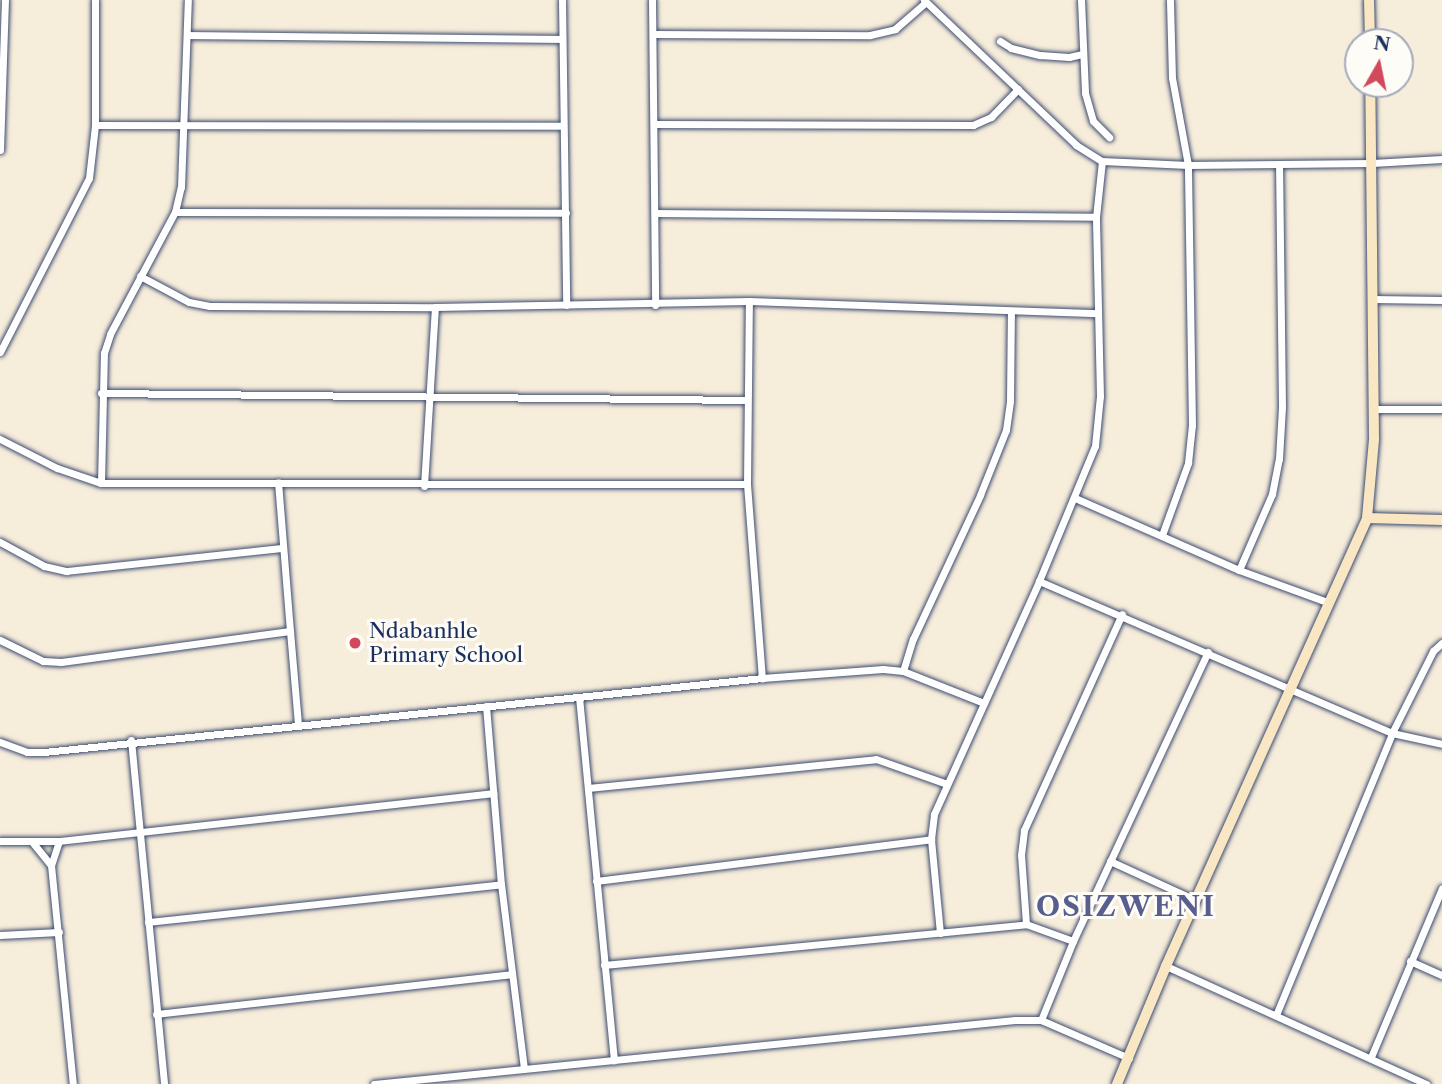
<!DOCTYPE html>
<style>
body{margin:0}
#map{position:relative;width:1442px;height:1084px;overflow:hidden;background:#f7eddb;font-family:"Libre Caslon Text",serif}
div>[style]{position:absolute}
.roads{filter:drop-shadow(0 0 2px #3c4c71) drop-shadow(0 0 2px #3c4c71)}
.street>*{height:7px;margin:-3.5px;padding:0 3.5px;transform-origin:3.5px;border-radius:3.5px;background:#fff}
.secondary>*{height:10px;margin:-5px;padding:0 5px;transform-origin:5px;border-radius:5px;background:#f9e7c3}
.dots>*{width:19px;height:19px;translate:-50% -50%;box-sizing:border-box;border:4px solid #fdfcf7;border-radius:50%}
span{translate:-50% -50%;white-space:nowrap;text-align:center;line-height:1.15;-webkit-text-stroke:6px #fdfcf7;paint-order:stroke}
.poi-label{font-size:21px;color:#1b2f5e}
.left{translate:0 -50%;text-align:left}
.district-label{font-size:28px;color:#585e8d;font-weight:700;letter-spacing:2px}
.north{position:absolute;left:1344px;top:28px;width:70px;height:70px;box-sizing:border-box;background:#fdfcf7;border:2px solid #a3aaba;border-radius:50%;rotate:9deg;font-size:19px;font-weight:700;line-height:28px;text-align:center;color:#1b2f5e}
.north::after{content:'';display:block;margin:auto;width:24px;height:32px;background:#d1495b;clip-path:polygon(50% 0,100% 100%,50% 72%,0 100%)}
</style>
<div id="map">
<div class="roads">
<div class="street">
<div style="left:562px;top:0;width:305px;rotate:89.2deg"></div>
<div style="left:652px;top:0;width:305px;rotate:89.4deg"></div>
<div style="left:924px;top:0;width:210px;rotate:43.6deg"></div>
<div style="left:1076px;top:145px;width:31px;rotate:32deg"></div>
<div style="left:1102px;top:161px;width:86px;rotate:2.7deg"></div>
<div style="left:1188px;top:165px;width:184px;rotate:-0.6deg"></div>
<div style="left:1372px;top:163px;width:70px;rotate:-3.3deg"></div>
<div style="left:1081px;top:0;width:93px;rotate:87.5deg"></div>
<div style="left:1085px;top:93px;width:29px;rotate:74deg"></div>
<div style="left:1093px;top:121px;width:23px;rotate:45deg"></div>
<div style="left:653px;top:34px;width:217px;rotate:0.3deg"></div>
<div style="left:870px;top:35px;width:26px;rotate:-13deg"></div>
<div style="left:895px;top:29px;width:41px;rotate:-41.1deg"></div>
<div style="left:187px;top:35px;width:375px;rotate:0.6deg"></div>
<div style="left:1000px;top:41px;width:13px;rotate:32deg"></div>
<div style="left:1011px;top:48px;width:30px;rotate:14deg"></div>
<div style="left:1040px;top:55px;width:29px;rotate:4deg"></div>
<div style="left:1069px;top:57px;width:13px;rotate:-13deg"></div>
<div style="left:654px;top:124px;width:319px;rotate:0.2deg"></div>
<div style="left:973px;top:125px;width:20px;rotate:-24deg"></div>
<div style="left:991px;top:117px;width:39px;rotate:-46deg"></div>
<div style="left:95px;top:125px;width:468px;rotate:0.1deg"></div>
<div style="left:0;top:150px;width:150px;rotate:-88.1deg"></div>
<div style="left:175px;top:212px;width:391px;rotate:0.1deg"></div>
<div style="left:655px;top:213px;width:441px;rotate:0.5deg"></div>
<div style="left:140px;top:276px;width:55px;rotate:28deg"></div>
<div style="left:189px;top:302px;width:21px;rotate:11deg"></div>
<div style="left:210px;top:306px;width:225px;rotate:0.3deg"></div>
<div style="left:435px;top:307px;width:314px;rotate:-1.1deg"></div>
<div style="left:749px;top:301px;width:349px;rotate:2deg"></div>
<div style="left:1373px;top:299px;width:69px;rotate:0.8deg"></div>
<div style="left:0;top:352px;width:195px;rotate:-62.9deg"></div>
<div style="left:89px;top:178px;width:53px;rotate:-83.5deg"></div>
<div style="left:95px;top:125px;width:125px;rotate:-90deg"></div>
<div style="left:101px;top:393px;width:645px;rotate:0.62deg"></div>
<div style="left:1373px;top:409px;width:69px"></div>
<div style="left:0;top:439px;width:64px;rotate:27deg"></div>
<div style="left:57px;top:468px;width:46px;rotate:18.8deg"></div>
<div style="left:101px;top:483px;width:646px;rotate:0.09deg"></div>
<div style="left:747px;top:484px;width:183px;rotate:-89.4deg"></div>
<div style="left:101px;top:483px;width:130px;rotate:-88.7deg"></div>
<div style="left:104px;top:353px;width:20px;rotate:-72deg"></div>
<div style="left:110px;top:334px;width:138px;rotate:-62deg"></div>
<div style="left:175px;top:212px;width:26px;rotate:-77deg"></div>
<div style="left:181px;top:187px;width:187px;rotate:-87.9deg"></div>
<div style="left:747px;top:484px;width:195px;rotate:85.6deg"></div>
<div style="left:424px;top:486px;width:179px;rotate:-86.5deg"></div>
<div style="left:1075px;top:498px;width:179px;rotate:23.7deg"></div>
<div style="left:1239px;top:570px;width:94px;rotate:20deg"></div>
<div style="left:1162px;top:535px;width:77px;rotate:-70.1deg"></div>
<div style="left:1188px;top:463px;width:38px;rotate:-84deg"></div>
<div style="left:1192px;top:425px;width:260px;rotate:-90.9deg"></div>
<div style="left:1188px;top:165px;width:88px;rotate:-100.4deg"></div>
<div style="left:1172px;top:78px;width:78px;rotate:-91.5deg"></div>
<div style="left:0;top:542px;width:50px;rotate:28.6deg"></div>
<div style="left:44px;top:566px;width:23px;rotate:13deg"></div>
<div style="left:66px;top:571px;width:218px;rotate:-6.1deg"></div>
<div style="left:1239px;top:570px;width:83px;rotate:-66.5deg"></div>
<div style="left:1272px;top:494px;width:36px;rotate:-79deg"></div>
<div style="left:1279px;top:459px;width:52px;rotate:-86.7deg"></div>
<div style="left:1282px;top:407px;width:243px;rotate:-90.7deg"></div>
<div style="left:1039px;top:581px;width:384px;rotate:23.3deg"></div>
<div style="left:1392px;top:733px;width:51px;rotate:12.4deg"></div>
<div style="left:290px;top:631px;width:94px;rotate:85.1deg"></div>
<div style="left:0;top:640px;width:48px;rotate:26deg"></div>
<div style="left:43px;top:661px;width:18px;rotate:3deg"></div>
<div style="left:61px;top:662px;width:231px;rotate:-7.7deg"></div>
<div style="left:290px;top:631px;width:149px;rotate:-94.6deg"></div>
<div style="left:903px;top:671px;width:34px;rotate:-73deg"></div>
<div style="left:913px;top:639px;width:159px;rotate:-65deg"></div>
<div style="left:980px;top:495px;width:70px;rotate:-68.2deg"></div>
<div style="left:1006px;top:430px;width:29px;rotate:-82deg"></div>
<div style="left:1010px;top:401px;width:90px;rotate:-89.4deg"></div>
<div style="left:579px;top:697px;width:365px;rotate:84.5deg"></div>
<div style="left:486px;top:706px;width:179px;rotate:85.2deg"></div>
<div style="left:501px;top:884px;width:186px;rotate:82.9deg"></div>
<div style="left:131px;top:740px;width:346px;rotate:84.5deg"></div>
<div style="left:0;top:742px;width:29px;rotate:20deg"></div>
<div style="left:27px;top:752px;width:17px"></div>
<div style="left:44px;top:752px;width:722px;rotate:-5.88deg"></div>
<div style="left:762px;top:678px;width:121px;rotate:-4.3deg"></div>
<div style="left:883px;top:669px;width:20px;rotate:6deg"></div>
<div style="left:903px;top:671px;width:87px;rotate:21.6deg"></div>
<div style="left:588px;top:788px;width:289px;rotate:-5.7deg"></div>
<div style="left:876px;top:759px;width:75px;rotate:19.4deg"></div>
<div style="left:0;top:841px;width:59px"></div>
<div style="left:59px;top:841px;width:437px;rotate:-6.3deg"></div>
<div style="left:59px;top:841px;width:25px;rotate:108deg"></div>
<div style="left:51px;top:865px;width:220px;rotate:84.3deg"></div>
<div style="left:33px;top:843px;width:28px;rotate:51deg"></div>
<div style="left:1110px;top:861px;width:94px;rotate:24.6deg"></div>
<div style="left:596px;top:881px;width:338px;rotate:-7.1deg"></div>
<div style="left:148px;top:922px;width:355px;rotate:-6.1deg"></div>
<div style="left:1026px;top:924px;width:69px;rotate:-94.1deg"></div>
<div style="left:1021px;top:855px;width:25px;rotate:-83deg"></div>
<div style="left:1024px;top:830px;width:237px;rotate:-65.6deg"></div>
<div style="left:940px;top:933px;width:94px;rotate:-95.5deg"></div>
<div style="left:931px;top:839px;width:25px;rotate:-83deg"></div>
<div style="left:934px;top:814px;width:256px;rotate:-65.7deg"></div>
<div style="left:1039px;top:581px;width:146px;rotate:-67.5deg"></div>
<div style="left:1095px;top:446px;width:50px;rotate:-84.3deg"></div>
<div style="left:1100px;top:396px;width:179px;rotate:-91.3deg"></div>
<div style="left:1096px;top:217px;width:56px;rotate:-83.9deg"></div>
<div style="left:0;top:935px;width:59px;rotate:-2.9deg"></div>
<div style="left:1410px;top:961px;width:35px;rotate:24deg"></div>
<div style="left:604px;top:965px;width:424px;rotate:-5.5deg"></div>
<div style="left:1026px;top:924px;width:50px;rotate:19.9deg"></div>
<div style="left:1166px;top:966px;width:286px;rotate:24.4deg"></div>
<div style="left:156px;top:1014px;width:358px;rotate:-6.4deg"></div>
<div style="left:1276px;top:1015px;width:305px;rotate:-67.6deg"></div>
<div style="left:1392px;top:733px;width:92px;rotate:-63.4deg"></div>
<div style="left:1433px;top:651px;width:12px;rotate:-42deg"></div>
<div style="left:1041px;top:1020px;width:85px;rotate:-67.9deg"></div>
<div style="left:1073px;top:941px;width:319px;rotate:-65deg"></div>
<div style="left:1371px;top:1057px;width:183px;rotate:-67.2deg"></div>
<div style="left:374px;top:1084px;width:644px;rotate:-5.7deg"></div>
<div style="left:1015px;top:1020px;width:26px"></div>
<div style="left:1041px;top:1020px;width:96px;rotate:23.4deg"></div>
</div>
<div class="secondary">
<div style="left:1369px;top:0;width:42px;rotate:88.6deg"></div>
<div style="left:1367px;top:518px;width:75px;rotate:1.5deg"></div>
<div style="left:1117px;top:1084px;width:128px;rotate:-67.4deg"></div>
<div style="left:1166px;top:966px;width:491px;rotate:-65.8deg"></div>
<div style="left:1367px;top:518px;width:79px;rotate:-84.9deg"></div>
<div style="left:1374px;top:439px;width:355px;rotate:-90.6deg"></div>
</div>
</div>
<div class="dots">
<div style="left:355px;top:643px;background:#d1495b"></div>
</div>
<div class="poi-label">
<span class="left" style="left:369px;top:643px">Ndabanhle<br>Primary School</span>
</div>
<div class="district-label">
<span style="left:1126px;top:906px">OSIZWENI</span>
</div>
<div class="north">N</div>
</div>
